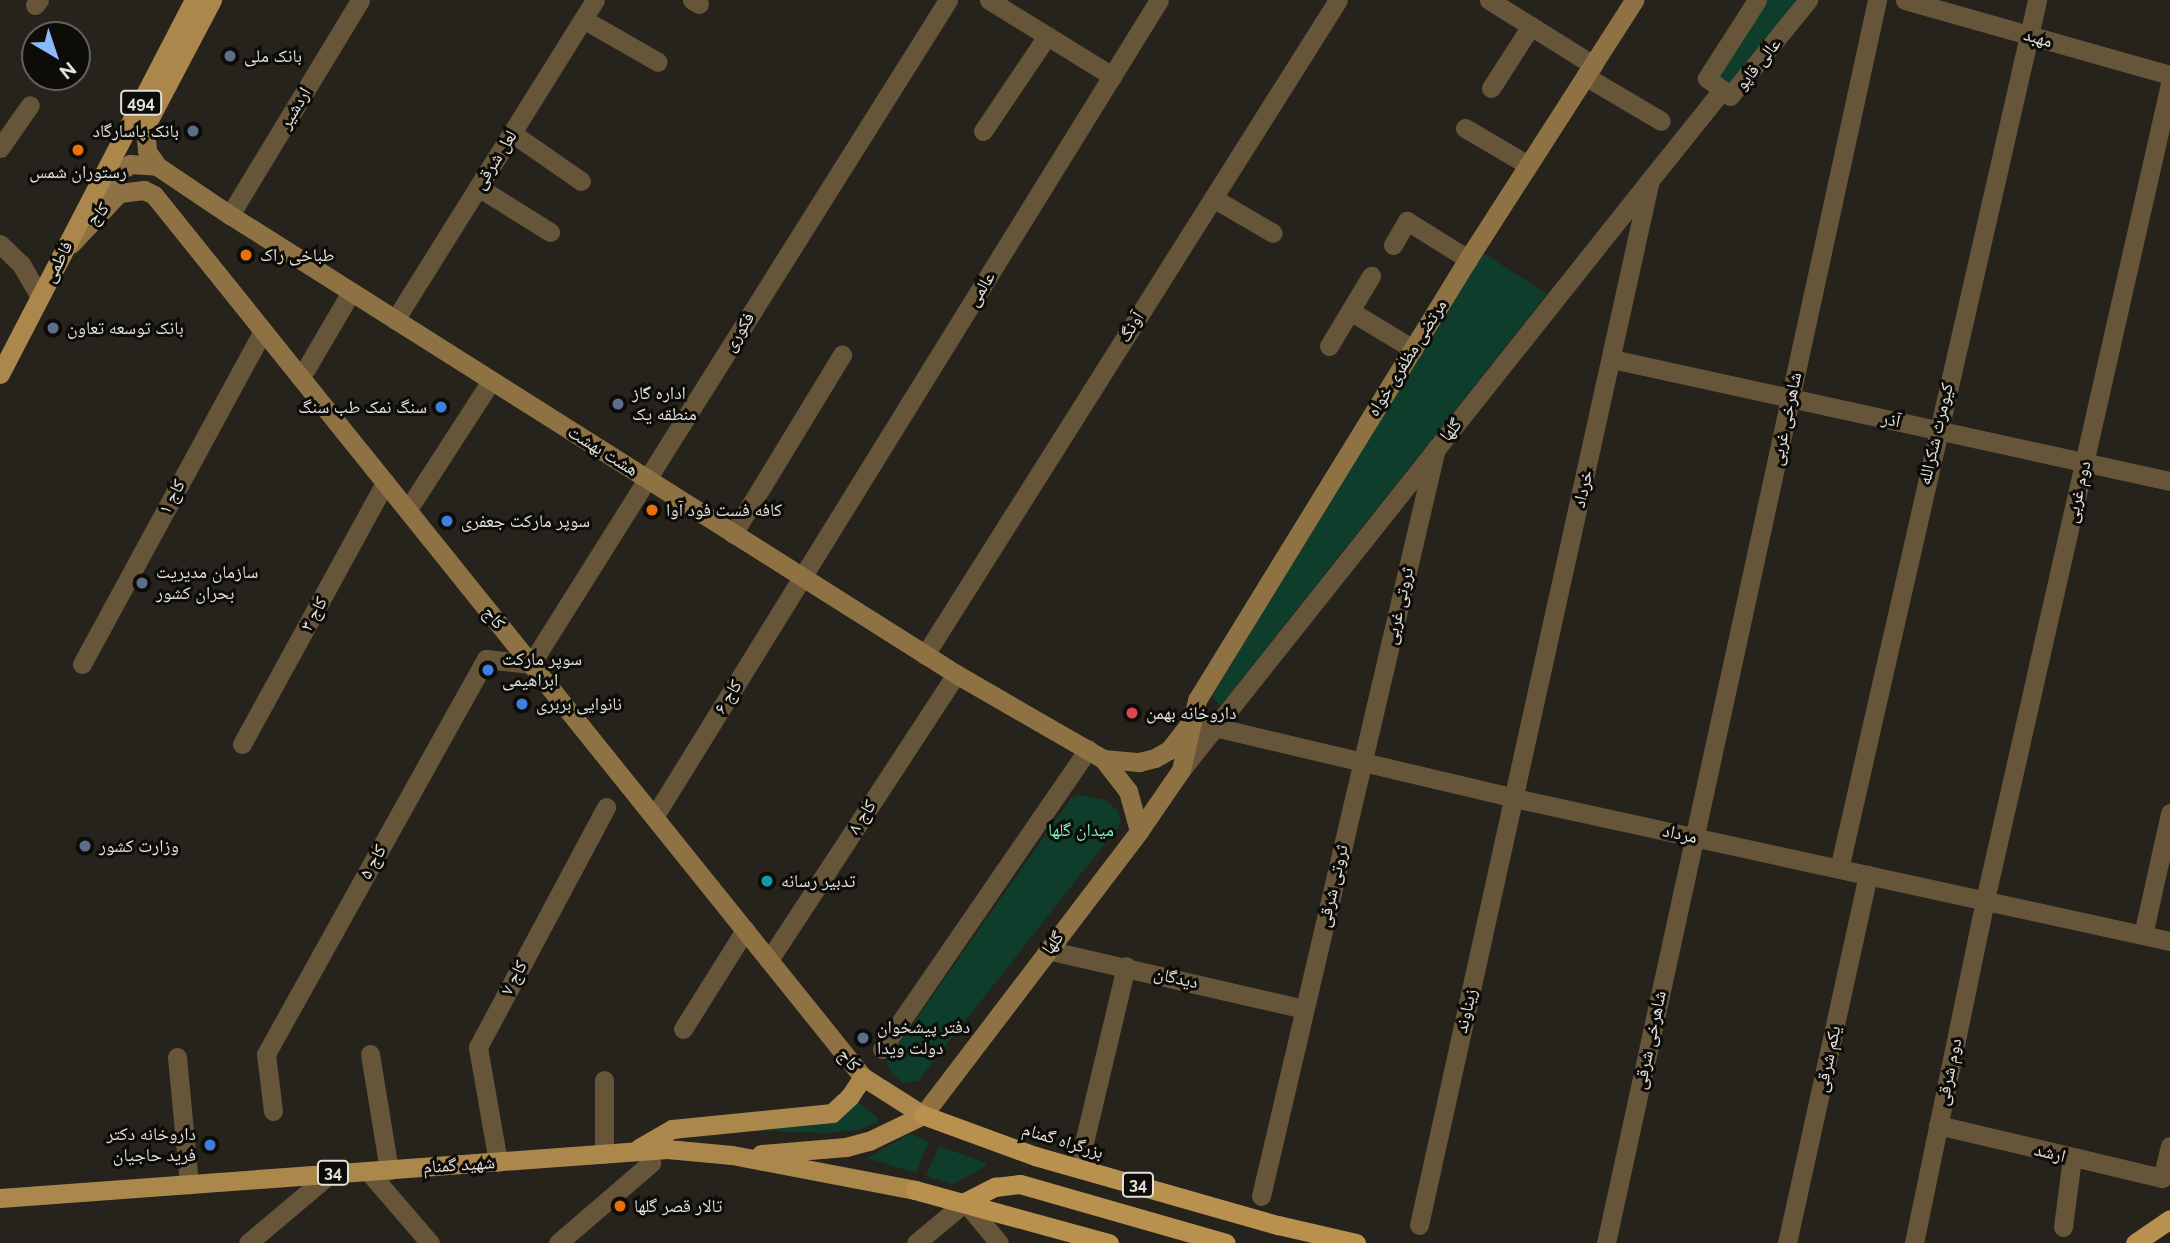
<!DOCTYPE html>
<meta charset="utf-8">
<style>
body{margin:0}
#map{position:relative;width:2170px;height:1243px;overflow:hidden;background:#25231c;font-family:Raleway,"Noto Naskh Arabic",sans-serif}
div>[style]{position:absolute}
.green>*{inset:0;background:#0f3d2b}
.minor>*{height:19px;margin:-9.5px;padding:0 9.5px;transform-origin:9.5px;border-radius:9.5px;background:#67553a}
.tertiary>*{height:19px;margin:-9.5px;padding:0 9.5px;transform-origin:9.5px;border-radius:9.5px;background:#67553a}
.secondary>*{height:19px;margin:-9.5px;padding:0 9.5px;transform-origin:9.5px;border-radius:9.5px;background:#8e7244}
.primary>*{height:19px;margin:-9.5px;padding:0 9.5px;transform-origin:9.5px;border-radius:9.5px;background:#ab874c}
.trunk>*{height:19px;margin:-9.5px;padding:0 9.5px;transform-origin:9.5px;border-radius:9.5px;background:#b9914f}
.dots>*{width:19px;height:19px;translate:-50% -50%;box-sizing:border-box;border:4px solid #0d0c09;border-radius:50%}
span{translate:-50% -50%;white-space:nowrap;text-align:center;line-height:1.15;-webkit-text-stroke:6px #0d0c09;paint-order:stroke}
.shield-label span{padding:2px 5px;background:#0d0c09;border:2px solid;border-radius:5px;-webkit-text-stroke-width:0}
.shield-label{font-size:16px;color:#e2e1dc;font-weight:700}
.street-label{font-size:18px;color:#e2e1dc}
.poi-label{font-size:18px;color:#e2e1dc}
.left{translate:0 -50%;text-align:left}
.right{translate:-100% -50%;text-align:right}
.park-label{font-size:18px;color:#79f6c1}
.north{position:absolute;left:21px;top:21px;width:70px;height:70px;box-sizing:border-box;background:#0d0c09;border:2px solid #62615d;border-radius:50%;rotate:141deg;font-size:19px;font-weight:700;line-height:28px;text-align:center;color:#e2e1dc}
.north::after{content:'';display:block;margin:auto;width:24px;height:32px;background:#89bafc;clip-path:polygon(50% 0,100% 100%,50% 72%,0 100%)}
</style>
<div id="map">
<div class="green">
<div style="clip-path:polygon(1764px 0,1803px 0,1731px 89px,1714px 77px)"></div>
<div style="clip-path:polygon(1482px 252px,1547px 294px,1220px 706px,1212px 696px)"></div>
<div style="clip-path:polygon(1081px 795px,1105px 800px,1117px 810px,1121px 823px,918px 1081px,903px 1083px,891px 1073px,887px 1061px,1071px 798px)"></div>
<div style="clip-path:polygon(854px 1099px,878px 1118px,878px 1122px,858px 1130px,825px 1133px,743px 1130px)"></div>
<div style="clip-path:polygon(909px 1134px,929px 1141px,916px 1173px,867px 1158px)"></div>
<div style="clip-path:polygon(939px 1146px,986px 1163px,986px 1166px,953px 1184px,926px 1176px)"></div>
</div>
<div class="minor">
<div style="left:692px;top:0;width:8px;rotate:30deg"></div>
<div style="left:989px;top:0;width:145px;rotate:31.7deg"></div>
<div style="left:1757px;top:0;width:93px;rotate:122.7deg"></div>
<div style="left:1707px;top:78px;width:29px;rotate:38deg"></div>
<div style="left:1730px;top:96px;width:124px;rotate:-50.9deg"></div>
<div style="left:1905px;top:0;width:275px;rotate:15.8deg"></div>
<div style="left:35px;top:5px;width:6px;rotate:-51deg"></div>
<div style="left:583px;top:19px;width:86px;rotate:29.8deg"></div>
<div style="left:1585px;top:76px;width:88px;rotate:30.6deg"></div>
<div style="left:1491px;top:88px;width:74px;rotate:-57.2deg"></div>
<div style="left:1465px;top:128px;width:73px;rotate:30.4deg"></div>
<div style="left:983px;top:131px;width:115px;rotate:-56deg"></div>
<div style="left:512px;top:133px;width:84px;rotate:34.8deg"></div>
<div style="left:0;top:148px;width:52px;rotate:-55.1deg"></div>
<div style="left:478px;top:187px;width:85px;rotate:32deg"></div>
<div style="left:1213px;top:198px;width:69px;rotate:30.3deg"></div>
<div style="left:230px;top:215px;width:251px;rotate:-58.8deg"></div>
<div style="left:0;top:244px;width:29px;rotate:44deg"></div>
<div style="left:21px;top:264px;width:38px;rotate:60deg"></div>
<div style="left:1393px;top:245px;width:28px;rotate:-60deg"></div>
<div style="left:1407px;top:221px;width:72px;rotate:31.9deg"></div>
<div style="left:1350px;top:311px;width:74px;rotate:31.1deg"></div>
<div style="left:395px;top:320px;width:377px;rotate:-58deg"></div>
<div style="left:1329px;top:346px;width:82px;rotate:-59deg"></div>
<div style="left:1612px;top:359px;width:571px;rotate:12.33deg"></div>
<div style="left:306px;top:369px;width:89px;rotate:-59.7deg"></div>
<div style="left:412px;top:503px;width:145px;rotate:-57.1deg"></div>
<div style="left:733px;top:534px;width:210px;rotate:-58.7deg"></div>
<div style="left:925px;top:655px;width:774px;rotate:-57.77deg"></div>
<div style="left:82px;top:664px;width:379px;rotate:-61.5deg"></div>
<div style="left:1202px;top:724px;width:321px;rotate:13.3deg"></div>
<div style="left:1514px;top:798px;width:671px;rotate:12.3deg"></div>
<div style="left:242px;top:744px;width:298px;rotate:-61.3deg"></div>
<div style="left:654px;top:817px;width:960px;rotate:-58.28deg"></div>
<div style="left:1839px;top:869px;width:891px;rotate:-77.16deg"></div>
<div style="left:2143px;top:935px;width:125px;rotate:-77.5deg"></div>
<div style="left:1047px;top:950px;width:264px;rotate:12.9deg"></div>
<div style="left:769px;top:960px;width:342px;rotate:-56.8deg"></div>
<div style="left:683px;top:1029px;width:117px;rotate:-57.9deg"></div>
<div style="left:882px;top:1049px;width:364px;rotate:-55.5deg"></div>
<div style="left:370px;top:1054px;width:118px;rotate:80.7deg"></div>
<div style="left:177px;top:1057px;width:128px;rotate:84.6deg"></div>
<div style="left:273px;top:1111px;width:57px;rotate:-97deg"></div>
<div style="left:266px;top:1054px;width:452px;rotate:-60.9deg"></div>
<div style="left:486px;top:659px;width:45px;rotate:6.3deg"></div>
<div style="left:1938px;top:1125px;width:230px;rotate:13.3deg"></div>
<div style="left:2162px;top:1178px;width:33px;rotate:-76deg"></div>
<div style="left:1082px;top:1151px;width:190px;rotate:-76.6deg"></div>
<div style="left:604px;top:1154px;width:74px;rotate:-90deg"></div>
<div style="left:498px;top:1162px;width:117px;rotate:-99.9deg"></div>
<div style="left:478px;top:1047px;width:272px;rotate:-61.9deg"></div>
<div style="left:368px;top:1171px;width:95px;rotate:49.3deg"></div>
<div style="left:1261px;top:1196px;width:768px;rotate:-76.83deg"></div>
<div style="left:1419px;top:1225px;width:1070px;rotate:-77.54deg"></div>
<div style="left:1650px;top:180px;width:115px;rotate:-51.3deg"></div>
<div style="left:2063px;top:1227px;width:70px;rotate:-82.6deg"></div>
<div style="left:248px;top:1243px;width:107px;rotate:-40.1deg"></div>
<div style="left:558px;top:1243px;width:123px;rotate:-40.7deg"></div>
<div style="left:916px;top:1243px;width:64px;rotate:-39.9deg"></div>
<div style="left:1606px;top:1243px;width:1272px;rotate:-77.7deg"></div>
<div style="left:1787px;top:1243px;width:377px;rotate:-77.6deg"></div>
<div style="left:1914px;top:1243px;width:350px;rotate:-78.3deg"></div>
<div style="left:1985px;top:900px;width:837px;rotate:-77.23deg"></div>
</div>
<div class="tertiary">
<div style="left:1489px;top:0;width:123px;rotate:32deg"></div>
<div style="left:531px;top:664px;width:784px;rotate:-57.87deg"></div>
<div style="left:1181px;top:770px;width:754px;rotate:-51.52deg"></div>
<div style="left:965px;top:1202px;width:53px;rotate:50.3deg"></div>
</div>
<div class="secondary">
<div style="left:145px;top:127px;width:24px;rotate:85deg"></div>
<div style="left:147px;top:151px;width:18px;rotate:56deg"></div>
<div style="left:101px;top:194px;width:20px;rotate:-60deg"></div>
<div style="left:111px;top:177px;width:23px;rotate:-34deg"></div>
<div style="left:130px;top:164px;width:27px;rotate:4deg"></div>
<div style="left:157px;top:166px;width:88px;rotate:33.9deg"></div>
<div style="left:230px;top:215px;width:859px;rotate:32.3deg"></div>
<div style="left:956px;top:674px;width:170px;rotate:30deg"></div>
<div style="left:1103px;top:759px;width:41px;rotate:52deg"></div>
<div style="left:1128px;top:791px;width:41px;rotate:74.6deg"></div>
<div style="left:71px;top:244px;width:70px;rotate:-46.7deg"></div>
<div style="left:119px;top:193px;width:25px;rotate:-7deg"></div>
<div style="left:144px;top:190px;width:11px;rotate:27deg"></div>
<div style="left:154px;top:195px;width:1132px;rotate:51.21deg"></div>
<div style="left:1103px;top:759px;width:36px;rotate:5deg"></div>
<div style="left:1139px;top:762px;width:16px;rotate:-14deg"></div>
<div style="left:1155px;top:758px;width:16px;rotate:-30deg"></div>
<div style="left:1169px;top:750px;width:31px;rotate:-52deg"></div>
<div style="left:923px;top:1115px;width:357px;rotate:-52.7deg"></div>
<div style="left:1139px;top:831px;width:74px;rotate:-55.5deg"></div>
<div style="left:1181px;top:770px;width:72px;rotate:-77.1deg"></div>
<div style="left:1197px;top:700px;width:518px;rotate:-58.43deg"></div>
<div style="left:1468px;top:259px;width:308px;rotate:-57.3deg"></div>
</div>
<div class="primary">
<div style="left:145px;top:127px;width:144px;rotate:-62.2deg"></div>
<div style="left:0;top:374px;width:421px;rotate:-62.6deg"></div>
<div style="left:639px;top:1148px;width:38px;rotate:-30deg"></div>
<div style="left:672px;top:1129px;width:161px;rotate:-5.7deg"></div>
<div style="left:832px;top:1113px;width:25px;rotate:-43deg"></div>
<div style="left:850px;top:1096px;width:23px;rotate:-56deg"></div>
<div style="left:863px;top:1077px;width:71px;rotate:32.3deg"></div>
<div style="left:761px;top:1154px;width:85px;rotate:-4.7deg"></div>
<div style="left:846px;top:1147px;width:24px;rotate:-15deg"></div>
<div style="left:869px;top:1141px;width:60px;rotate:-25.7deg"></div>
<div style="left:0;top:1198px;width:669px;rotate:-4.2deg"></div>
<div style="left:667px;top:1149px;width:65px;rotate:5.3deg"></div>
<div style="left:732px;top:1155px;width:186px;rotate:10.8deg"></div>
</div>
<div class="trunk">
<div style="left:923px;top:1115px;width:119px;rotate:20.1deg"></div>
<div style="left:1035px;top:1156px;width:253px;rotate:15.9deg"></div>
<div style="left:1278px;top:1225px;width:80px;rotate:13deg"></div>
<div style="left:915px;top:1190px;width:201px;rotate:15.3deg"></div>
<div style="left:965px;top:1202px;width:34px;rotate:-27deg"></div>
<div style="left:995px;top:1187px;width:25px;rotate:-7deg"></div>
<div style="left:1020px;top:1184px;width:214px;rotate:16deg"></div>
<div style="left:2135px;top:1243px;width:42px;rotate:-34.4deg"></div>
</div>
<div class="dots">
<div style="left:230px;top:56px;background:#5c6f8a"></div>
<div style="left:193px;top:131px;background:#5c6f8a"></div>
<div style="left:78px;top:150px;background:#e8710a"></div>
<div style="left:246px;top:255px;background:#e8710a"></div>
<div style="left:53px;top:328px;background:#5c6f8a"></div>
<div style="left:618px;top:404px;background:#5c6f8a"></div>
<div style="left:441px;top:407px;background:#3f7fe0"></div>
<div style="left:652px;top:510px;background:#e8710a"></div>
<div style="left:447px;top:521px;background:#3f7fe0"></div>
<div style="left:142px;top:583px;background:#5c6f8a"></div>
<div style="left:488px;top:670px;background:#3f7fe0"></div>
<div style="left:522px;top:704px;background:#3f7fe0"></div>
<div style="left:1132px;top:713px;background:#e0444e"></div>
<div style="left:85px;top:846px;background:#5c6f8a"></div>
<div style="left:767px;top:881px;background:#0f9aa8"></div>
<div style="left:863px;top:1038px;background:#5c6f8a"></div>
<div style="left:210px;top:1145px;background:#3f7fe0"></div>
<div style="left:620px;top:1206px;background:#e8710a"></div>
</div>
<div class="shield-label">
<span style="left:141px;top:103px">494</span>
<span style="left:333px;top:1173px">34</span>
<span style="left:1138px;top:1185px">34</span>
</div>
<div class="street-label">
<span style="left:2038px;top:38px;rotate:16deg">مهبد</span>
<span style="left:1758px;top:64px;rotate:-51deg">عالی قاپو</span>
<span style="left:295px;top:108px;rotate:-59deg">اردشیر</span>
<span style="left:495px;top:160px;rotate:-58deg">لعل شرقی</span>
<span style="left:98px;top:214px;rotate:-48deg">کاج</span>
<span style="left:58px;top:262px;rotate:-63deg">فاطمی</span>
<span style="left:981px;top:289px;rotate:-58deg">عالمی</span>
<span style="left:1131px;top:327px;rotate:-58deg">آونگ</span>
<span style="left:739px;top:332px;rotate:-58deg">فکوری</span>
<span style="left:1407px;top:358px;rotate:-58deg">مرتضی مظفری خواه</span>
<span style="left:1786px;top:419px;rotate:-78deg">شاهرخی غربی</span>
<span style="left:1891px;top:420px;rotate:12deg">آذر</span>
<span style="left:1451px;top:430px;rotate:-51deg">گلها</span>
<span style="left:1936px;top:434px;rotate:-77deg">کیومرث شکرالله</span>
<span style="left:603px;top:451px;rotate:32deg">هشت بهشت</span>
<span style="left:1583px;top:489px;rotate:-77deg">خرداد</span>
<span style="left:2078px;top:492px;rotate:-77deg">دوم غربی</span>
<span style="left:172px;top:497px;rotate:-62deg">کاج ۱</span>
<span style="left:1399px;top:606px;rotate:-77deg">ثروتی غربی</span>
<span style="left:314px;top:614px;rotate:-61deg">کاج ۳</span>
<span style="left:494px;top:618px;rotate:51deg">کاج</span>
<span style="left:728px;top:697px;rotate:-58deg">کاج ۶</span>
<span style="left:862px;top:817px;rotate:-57deg">کاج ۸</span>
<span style="left:1680px;top:834px;rotate:12deg">مرداد</span>
<span style="left:373px;top:862px;rotate:-61deg">کاج ۵</span>
<span style="left:1333px;top:886px;rotate:-77deg">ثروتی شرقی</span>
<span style="left:1053px;top:943px;rotate:-53deg">گلها</span>
<span style="left:514px;top:978px;rotate:-62deg">کاج ۷</span>
<span style="left:1176px;top:978px;rotate:13deg">دیدگان</span>
<span style="left:1466px;top:1011px;rotate:-77deg">زیناوند</span>
<span style="left:1650px;top:1040px;rotate:-78deg">شاهرخی شرقی</span>
<span style="left:1828px;top:1059px;rotate:-78deg">یکم شرقی</span>
<span style="left:849px;top:1060px;rotate:51deg">کاج</span>
<span style="left:1949px;top:1072px;rotate:-78deg">دوم شرقی</span>
<span style="left:1063px;top:1141px;rotate:17deg">بزرگراه گمنام</span>
<span style="left:2050px;top:1153px;rotate:14deg">ارشد</span>
<span style="left:459px;top:1165px;rotate:-4deg">شهید گمنام</span>
</div>
<div class="poi-label">
<span class="left" style="left:244px;top:56px">بانک ملی</span>
<span class="right" style="left:179px;top:131px">بانک پاسارگاد</span>
<span style="left:78px;top:172px">رستوران شمس</span>
<span class="left" style="left:260px;top:255px">طباخی راک</span>
<span class="left" style="left:67px;top:328px">بانک توسعه تعاون</span>
<span class="left" style="left:632px;top:404px">اداره گاز<br>منطقه یک</span>
<span class="right" style="left:427px;top:407px">سنگ نمک طب سنگ</span>
<span class="left" style="left:666px;top:510px">کافه فست فود آوا</span>
<span class="left" style="left:461px;top:521px">سوپر مارکت جعفری</span>
<span class="left" style="left:156px;top:583px">سازمان مدیریت<br>بحران کشور</span>
<span class="left" style="left:502px;top:670px">سوپر مارکت<br>ابراهیمی</span>
<span class="left" style="left:536px;top:704px">نانوایی بربری</span>
<span class="left" style="left:1146px;top:713px">داروخانه بهمن</span>
<span class="left" style="left:99px;top:846px">وزارت کشور</span>
<span class="left" style="left:781px;top:881px">تدبیر رسانه</span>
<span class="left" style="left:877px;top:1038px">دفتر پیشخوان<br>دولت ویدا</span>
<span class="right" style="left:196px;top:1145px">داروخانه دکتر<br>فرید حاجیان</span>
<span class="left" style="left:634px;top:1206px">تالار قصر گلها</span>
</div>
<div class="park-label">
<span style="left:1081px;top:830px">میدان گلها</span>
</div>
<div class="north">N</div>
</div>
